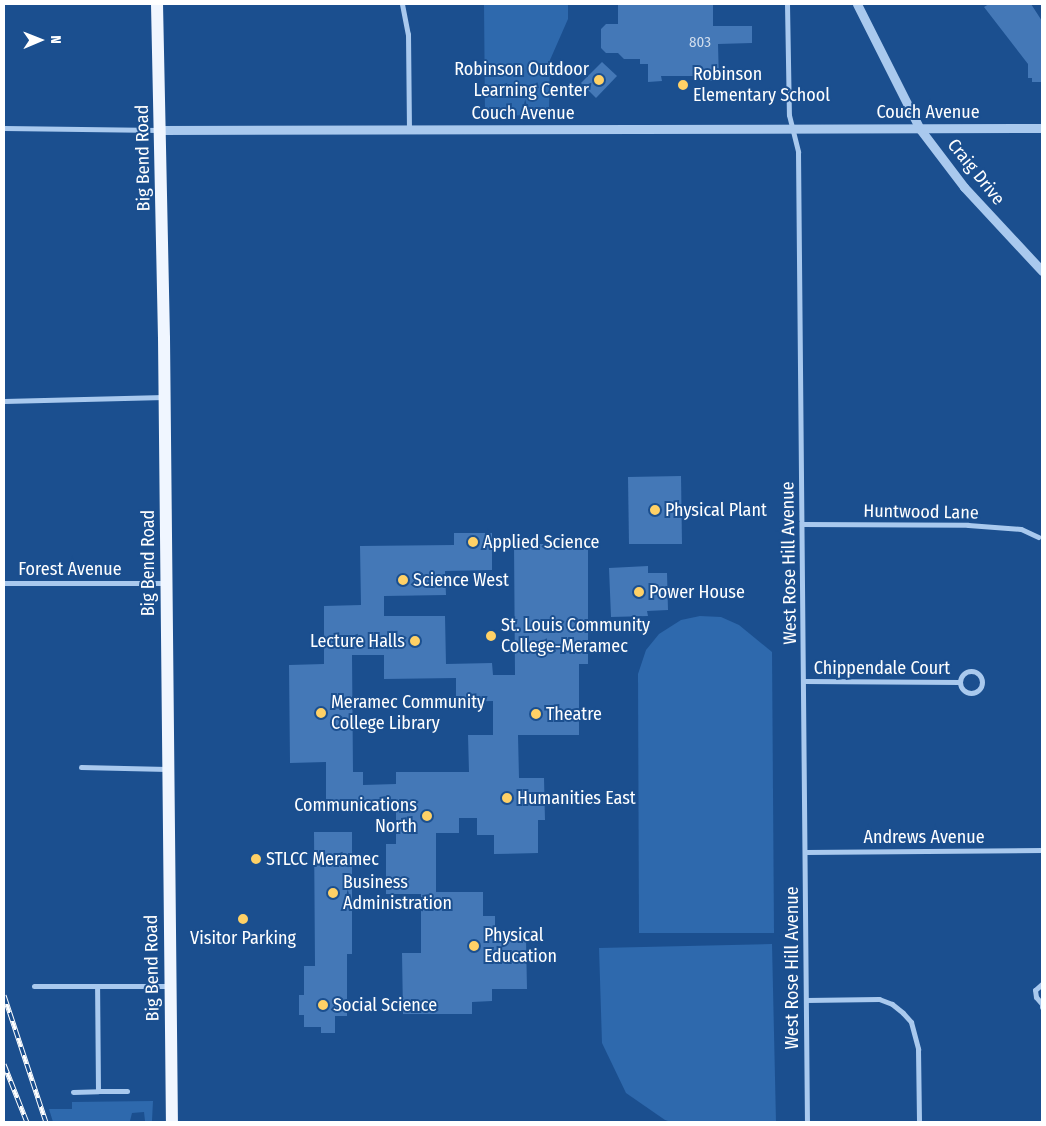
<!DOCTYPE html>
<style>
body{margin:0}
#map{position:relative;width:1046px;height:1126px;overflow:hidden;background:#1b4f8f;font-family:"Fira Sans Condensed",sans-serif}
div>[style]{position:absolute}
.green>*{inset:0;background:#2e69ad}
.building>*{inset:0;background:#4478b7}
.minor>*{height:5px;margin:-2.5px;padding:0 2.5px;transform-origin:2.5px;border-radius:2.5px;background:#a9c9ee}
.minor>.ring{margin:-2.5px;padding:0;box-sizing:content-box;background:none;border:5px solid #a9c9ee;border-radius:50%}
.tertiary>*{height:9px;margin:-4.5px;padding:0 4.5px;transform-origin:4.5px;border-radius:4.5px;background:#a9c9ee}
.primary>*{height:12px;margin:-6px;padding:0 6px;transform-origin:6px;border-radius:6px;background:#f0f6ff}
.rail>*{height:5px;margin-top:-2.5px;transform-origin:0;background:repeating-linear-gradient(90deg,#1b4f8f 0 9px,#fff 0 18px);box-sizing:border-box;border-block:1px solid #fff}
.dots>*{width:14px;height:14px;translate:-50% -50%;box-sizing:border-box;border:2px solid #1b4f8f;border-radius:50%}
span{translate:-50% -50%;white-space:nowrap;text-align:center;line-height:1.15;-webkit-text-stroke:4px #1b4f8f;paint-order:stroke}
.number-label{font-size:15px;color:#d0dded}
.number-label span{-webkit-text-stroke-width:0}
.poi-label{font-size:18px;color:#fff}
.right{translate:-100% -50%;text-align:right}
.left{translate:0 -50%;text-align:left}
.street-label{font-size:18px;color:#fff}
.frame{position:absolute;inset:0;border:5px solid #fff;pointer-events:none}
.north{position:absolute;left:15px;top:15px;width:50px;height:50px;-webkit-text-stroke:4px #1b4f8f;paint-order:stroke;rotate:89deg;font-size:14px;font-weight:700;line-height:20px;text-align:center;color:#fff}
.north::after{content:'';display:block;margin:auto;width:18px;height:22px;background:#fff;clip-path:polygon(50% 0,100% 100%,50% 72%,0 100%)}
</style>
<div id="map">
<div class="green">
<div style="clip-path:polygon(484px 4px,568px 4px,568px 19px,550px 60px,549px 109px,546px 115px,485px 116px)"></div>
<div style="clip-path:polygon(700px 616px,721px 617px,739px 625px,772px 652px,774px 933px,639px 933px,638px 674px,646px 650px,659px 634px,681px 620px)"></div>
<div style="clip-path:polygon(772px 944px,776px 1122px,671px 1122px,665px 1120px,626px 1093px,602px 1043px,599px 948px)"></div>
<div style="clip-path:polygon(153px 1101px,152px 1121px,145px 1121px,144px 1112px,132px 1113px,130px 1121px,53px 1122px,49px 1109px,72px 1109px,72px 1102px)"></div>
</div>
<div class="building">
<div style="clip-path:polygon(618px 4px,713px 4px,713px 26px,752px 26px,752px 43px,718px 44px,719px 81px,705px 81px,705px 76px,661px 76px,662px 81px,648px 82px,648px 64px,640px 64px,640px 59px,624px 59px,618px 53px,606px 53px,601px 48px,601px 29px,606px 24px,618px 24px)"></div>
<div style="clip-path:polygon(989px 4px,1031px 4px,1042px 21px,1042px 82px,1032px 82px,1032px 78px,1028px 78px,1028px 64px,984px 7px)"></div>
<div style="clip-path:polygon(602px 62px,617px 76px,596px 98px,581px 83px)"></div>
<div style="clip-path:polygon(681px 476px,682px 544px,629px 544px,628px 477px)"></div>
<div style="clip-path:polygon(evenodd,454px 533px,492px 533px,492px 570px,445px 571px,446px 595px,384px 596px,384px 616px,445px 616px,446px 664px,492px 663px,493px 675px,515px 675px,514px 544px,588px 544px,588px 664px,579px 664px,579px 735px,518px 735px,519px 778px,544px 778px,545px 820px,538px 820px,538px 853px,494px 854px,494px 835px,477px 835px,477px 818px,459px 818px,459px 833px,436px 833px,436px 892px,483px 892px,483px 916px,495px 916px,495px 939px,526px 939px,527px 989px,492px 989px,492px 1001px,472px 1002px,472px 1014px,403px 1014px,402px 953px,421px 953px,421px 894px,386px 894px,386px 844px,396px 844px,396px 799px,363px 800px,363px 810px,326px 810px,326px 762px,290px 763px,289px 665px,324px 664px,324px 606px,361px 605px,360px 546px,454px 545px,454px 533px,352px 655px,384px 655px,384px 679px,456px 678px,456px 702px,493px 701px,493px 735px,468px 735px,469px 772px,396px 772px,396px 784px,363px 785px,363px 772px,353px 772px,352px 655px)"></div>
<div style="clip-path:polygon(648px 566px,648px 573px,667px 573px,668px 610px,647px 611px,648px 616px,611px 617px,609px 568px)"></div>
<div style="clip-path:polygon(314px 832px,352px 832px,352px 954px,347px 954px,347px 1016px,335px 1016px,335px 1033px,321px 1033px,321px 1027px,304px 1027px,304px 1015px,299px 1015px,299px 995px,304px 995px,304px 966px,315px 966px)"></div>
</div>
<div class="minor">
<div style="left:402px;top:4px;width:31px;rotate:79deg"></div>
<div style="left:408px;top:34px;width:95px;rotate:89.4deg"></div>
<div style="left:787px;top:4px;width:111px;rotate:89deg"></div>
<div style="left:789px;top:115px;width:38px;rotate:76deg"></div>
<div style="left:798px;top:152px;width:970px;rotate:89.47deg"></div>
<div style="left:4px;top:128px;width:155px;rotate:0.7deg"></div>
<div style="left:4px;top:401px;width:160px;rotate:-1.4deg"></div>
<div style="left:802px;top:524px;width:166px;rotate:0.3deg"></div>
<div style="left:968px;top:525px;width:53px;rotate:4.3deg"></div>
<div style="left:1021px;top:529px;width:19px;rotate:25deg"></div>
<div style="left:4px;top:583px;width:161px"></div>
<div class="ring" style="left:960px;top:671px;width:17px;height:17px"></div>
<div style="left:804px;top:681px;width:156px;rotate:0.4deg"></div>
<div style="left:81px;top:767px;width:86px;rotate:1.3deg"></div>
<div style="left:805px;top:852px;width:237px;rotate:-0.5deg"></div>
<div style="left:1042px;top:984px;width:9px;rotate:139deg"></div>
<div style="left:1035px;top:990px;width:7px;rotate:82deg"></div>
<div style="left:1036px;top:997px;width:9px;rotate:49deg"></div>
<div style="left:1042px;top:1004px;width:3px;rotate:90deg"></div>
<div style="left:34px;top:986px;width:135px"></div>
<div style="left:806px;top:1000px;width:73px;rotate:-0.8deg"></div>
<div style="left:879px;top:999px;width:14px;rotate:21deg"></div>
<div style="left:892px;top:1004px;width:14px;rotate:39deg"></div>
<div style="left:903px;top:1013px;width:12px;rotate:48deg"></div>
<div style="left:911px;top:1022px;width:28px;rotate:75deg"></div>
<div style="left:918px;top:1049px;width:73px;rotate:89.2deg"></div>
<div style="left:98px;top:1091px;width:29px"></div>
<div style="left:73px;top:1092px;width:25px;rotate:-2deg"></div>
<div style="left:98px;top:1091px;width:105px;rotate:-90.5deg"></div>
</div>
<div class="tertiary">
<div style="left:857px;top:4px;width:140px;rotate:63.3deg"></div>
<div style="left:920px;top:129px;width:73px;rotate:52.8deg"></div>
<div style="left:964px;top:187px;width:115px;rotate:47.1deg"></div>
<div style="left:159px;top:130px;width:883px;rotate:-0.13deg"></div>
</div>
<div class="primary">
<div style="left:157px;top:4px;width:334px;rotate:88.8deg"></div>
<div style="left:164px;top:338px;width:784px;rotate:89.42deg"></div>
</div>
<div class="rail">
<div style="left:4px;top:995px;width:134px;rotate:71.7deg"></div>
<div style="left:4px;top:1064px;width:62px;rotate:68.4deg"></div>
</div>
<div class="dots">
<div style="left:599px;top:80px;background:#ffd166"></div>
<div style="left:683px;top:85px;background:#ffd166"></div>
<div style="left:655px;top:510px;background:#ffd166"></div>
<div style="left:473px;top:542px;background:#ffd166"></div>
<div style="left:403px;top:580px;background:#ffd166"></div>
<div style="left:639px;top:592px;background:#ffd166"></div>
<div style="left:491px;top:636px;background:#ffd166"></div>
<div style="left:415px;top:641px;background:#ffd166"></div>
<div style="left:321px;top:713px;background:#ffd166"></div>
<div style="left:536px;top:714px;background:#ffd166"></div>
<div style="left:507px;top:798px;background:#ffd166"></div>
<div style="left:427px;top:816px;background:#ffd166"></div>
<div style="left:256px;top:859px;background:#ffd166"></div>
<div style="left:333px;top:893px;background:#ffd166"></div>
<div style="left:243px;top:919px;background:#ffd166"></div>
<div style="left:474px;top:946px;background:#ffd166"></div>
<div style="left:323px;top:1005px;background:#ffd166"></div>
</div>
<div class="number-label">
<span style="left:700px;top:43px">803</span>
</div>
<div class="poi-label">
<span class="right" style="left:589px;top:80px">Robinson Outdoor<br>Learning Center</span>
<span class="left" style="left:693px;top:85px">Robinson<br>Elementary School</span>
<span class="left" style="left:665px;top:510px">Physical Plant</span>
<span class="left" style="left:483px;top:542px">Applied Science</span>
<span class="left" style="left:413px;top:580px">Science West</span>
<span class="left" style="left:649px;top:592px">Power House</span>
<span class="left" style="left:501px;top:636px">St. Louis Community<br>College-Meramec</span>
<span class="right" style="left:405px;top:641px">Lecture Halls</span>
<span class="left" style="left:331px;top:713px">Meramec Community<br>College Library</span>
<span class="left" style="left:546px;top:714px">Theatre</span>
<span class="left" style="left:517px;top:798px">Humanities East</span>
<span class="right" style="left:417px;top:816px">Communications<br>North</span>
<span class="left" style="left:266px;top:859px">STLCC Meramec</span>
<span class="left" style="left:343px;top:893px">Business<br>Administration</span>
<span class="left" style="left:484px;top:946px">Physical<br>Education</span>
<span style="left:243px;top:938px">Visitor Parking</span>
<span class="left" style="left:333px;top:1005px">Social Science</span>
</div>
<div class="street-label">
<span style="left:928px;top:112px">Couch Avenue</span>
<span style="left:523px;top:113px">Couch Avenue</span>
<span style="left:143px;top:158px;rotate:-91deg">Big Bend Road</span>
<span style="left:976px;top:172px;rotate:51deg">Craig Drive</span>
<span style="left:921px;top:512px;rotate:1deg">Huntwood Lane</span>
<span style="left:148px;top:563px;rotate:-90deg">Big Bend Road</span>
<span style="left:789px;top:563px;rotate:-91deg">West Rose Hill Avenue</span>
<span style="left:70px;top:569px">Forest Avenue</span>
<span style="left:882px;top:668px">Chippendale Court</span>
<span style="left:924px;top:837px">Andrews Avenue</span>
<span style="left:152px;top:968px;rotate:-91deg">Big Bend Road</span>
<span style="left:792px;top:968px;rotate:-90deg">West Rose Hill Avenue</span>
</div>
<div class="frame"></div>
<div class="north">N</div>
</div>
